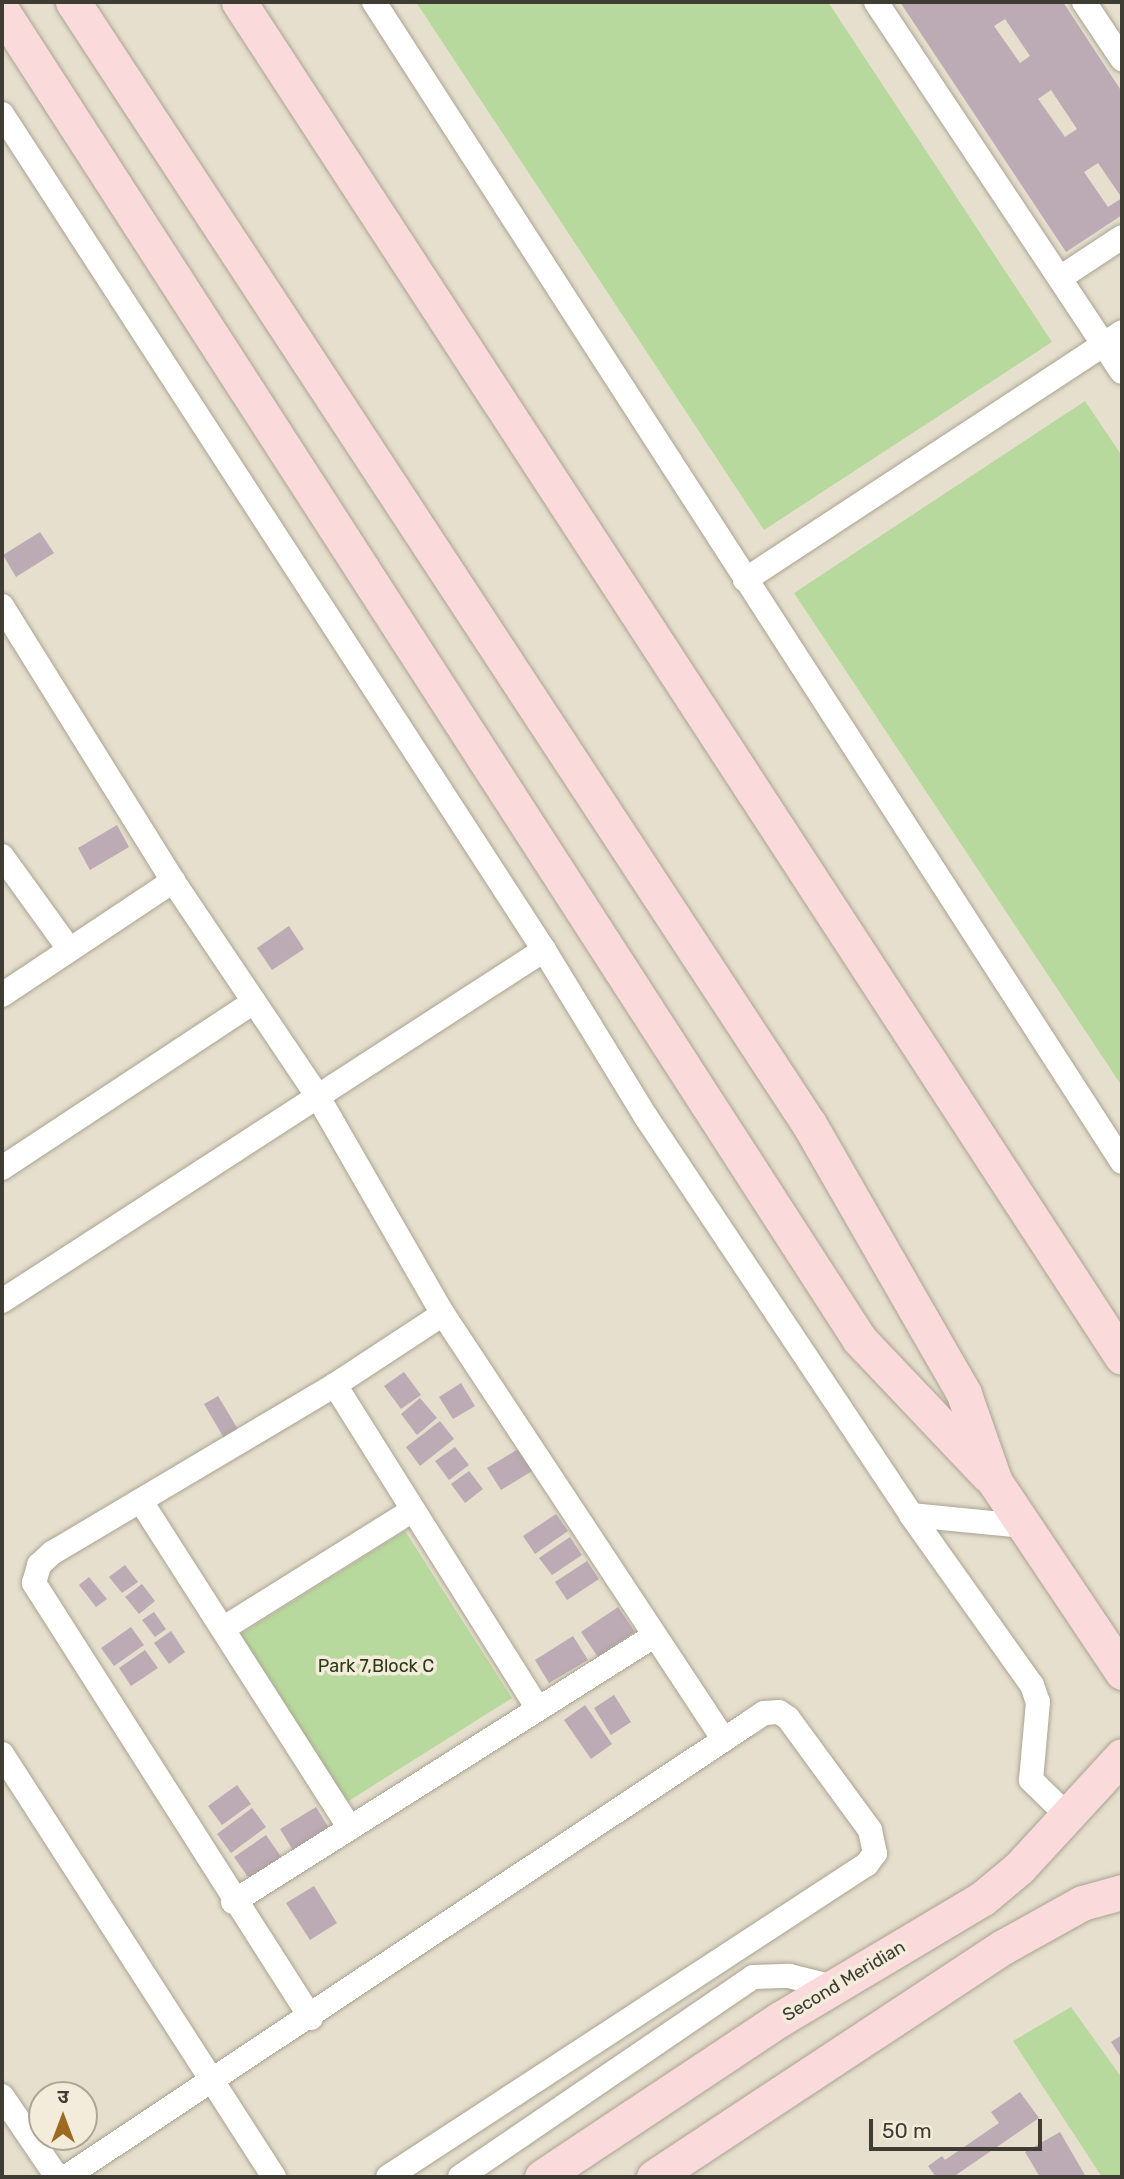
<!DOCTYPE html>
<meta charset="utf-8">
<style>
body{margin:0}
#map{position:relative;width:1124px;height:2179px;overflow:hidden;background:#e6dfcd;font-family:Rubik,"Noto Sans Devanagari",sans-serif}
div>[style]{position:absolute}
.green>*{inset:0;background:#b8d99d}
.building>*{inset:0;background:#bcaab5}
.roads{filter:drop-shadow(0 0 2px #aaa392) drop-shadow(0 0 2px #aaa392)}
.street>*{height:24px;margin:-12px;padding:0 12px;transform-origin:12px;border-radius:12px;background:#fff}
.secondary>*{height:35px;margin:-17.5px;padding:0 17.5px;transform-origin:17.5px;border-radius:17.5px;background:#fadadb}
span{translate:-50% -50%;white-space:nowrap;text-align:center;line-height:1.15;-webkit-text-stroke:7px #f4ecda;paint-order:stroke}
.park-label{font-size:18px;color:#2a3c18}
.street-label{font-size:18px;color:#3f3c34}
.frame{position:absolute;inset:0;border:4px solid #3f3c34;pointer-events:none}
.north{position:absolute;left:28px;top:2081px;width:70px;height:70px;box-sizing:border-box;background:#f4ecda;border:2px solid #aca698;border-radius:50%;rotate:0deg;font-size:19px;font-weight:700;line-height:28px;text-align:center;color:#3f3c34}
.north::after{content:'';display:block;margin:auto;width:24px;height:32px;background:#9e6a21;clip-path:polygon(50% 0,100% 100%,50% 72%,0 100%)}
.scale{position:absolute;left:869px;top:2119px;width:173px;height:32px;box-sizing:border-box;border:4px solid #3f3c34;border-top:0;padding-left:9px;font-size:21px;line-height:24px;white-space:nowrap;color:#3f3c34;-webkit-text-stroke:5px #f4ecda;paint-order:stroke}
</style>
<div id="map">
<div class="green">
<div style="clip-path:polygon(416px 2px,828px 2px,1052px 342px,764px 530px)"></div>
<div style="clip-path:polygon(1085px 401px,1122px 456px,1122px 1086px,794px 593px)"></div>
<div style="clip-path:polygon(405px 1531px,512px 1698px,347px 1802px,241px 1634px)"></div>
<div style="clip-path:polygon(1071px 2007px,1122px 2078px,1122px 2177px,1102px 2177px,1013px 2041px)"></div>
</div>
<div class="building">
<div style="clip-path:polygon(evenodd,900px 2px,1063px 2px,1122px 92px,1122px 198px,1098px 163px,1084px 172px,1108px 207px,1122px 198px,1122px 215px,1066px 252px,900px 2px,1005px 19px,1030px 56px,1020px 63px,994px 26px,1005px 19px,900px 2px,1051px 90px,1077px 129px,1065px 137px,1038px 99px,1051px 90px)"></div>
<div style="clip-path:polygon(40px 532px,54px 553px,16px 577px,3px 555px)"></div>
<div style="clip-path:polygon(117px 825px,129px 847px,90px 870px,78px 848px)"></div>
<div style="clip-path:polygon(289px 926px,304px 949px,272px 970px,257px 948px)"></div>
<div style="clip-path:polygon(404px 1372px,421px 1395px,401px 1409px,384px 1386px)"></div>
<div style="clip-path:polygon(461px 1383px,475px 1406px,453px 1419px,439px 1397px)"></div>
<div style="clip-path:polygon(218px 1396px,242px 1436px,228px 1445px,204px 1404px)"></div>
<div style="clip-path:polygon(420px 1398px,437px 1418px,417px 1435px,401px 1414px)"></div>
<div style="clip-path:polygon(440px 1421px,454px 1439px,420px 1466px,406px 1447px)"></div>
<div style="clip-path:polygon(523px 1446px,537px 1468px,501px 1490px,487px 1468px)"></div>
<div style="clip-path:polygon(455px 1447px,469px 1465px,449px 1480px,435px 1461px)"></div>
<div style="clip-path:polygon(469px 1471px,483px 1489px,465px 1503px,451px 1484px)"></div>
<div style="clip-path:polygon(556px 1514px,568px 1531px,535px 1554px,523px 1536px)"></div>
<div style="clip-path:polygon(570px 1537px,582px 1555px,552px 1575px,539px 1558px)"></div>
<div style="clip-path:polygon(587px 1561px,599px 1579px,567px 1600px,555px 1582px)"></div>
<div style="clip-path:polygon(125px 1565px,138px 1582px,122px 1593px,109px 1577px)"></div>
<div style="clip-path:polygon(89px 1577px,107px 1599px,96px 1607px,79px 1585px)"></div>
<div style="clip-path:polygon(142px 1584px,155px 1601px,139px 1614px,125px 1597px)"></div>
<div style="clip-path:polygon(618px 1607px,635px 1632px,598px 1657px,581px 1632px)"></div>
<div style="clip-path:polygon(154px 1612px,166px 1629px,155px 1637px,142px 1620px)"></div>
<div style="clip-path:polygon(131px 1627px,144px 1645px,114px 1666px,101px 1648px)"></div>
<div style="clip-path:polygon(171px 1631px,185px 1652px,169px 1664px,154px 1643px)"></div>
<div style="clip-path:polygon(573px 1636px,588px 1660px,549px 1683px,535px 1660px)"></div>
<div style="clip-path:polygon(145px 1650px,158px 1668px,131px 1686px,119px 1668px)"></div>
<div style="clip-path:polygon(614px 1695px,631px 1722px,611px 1735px,594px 1708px)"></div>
<div style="clip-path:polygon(585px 1705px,612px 1744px,591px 1759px,564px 1720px)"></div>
<div style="clip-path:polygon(237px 1785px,251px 1804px,222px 1825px,208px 1806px)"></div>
<div style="clip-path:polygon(316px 1807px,332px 1833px,296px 1855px,280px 1829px)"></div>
<div style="clip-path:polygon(252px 1808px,266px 1827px,231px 1853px,217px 1834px)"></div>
<div style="clip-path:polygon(266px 1835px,282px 1858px,250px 1880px,234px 1857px)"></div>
<div style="clip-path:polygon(314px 1886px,337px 1923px,310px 1940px,286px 1903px)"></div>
<div style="clip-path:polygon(1122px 2035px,1122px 2059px,1111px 2042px)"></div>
<div style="clip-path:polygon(1020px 2092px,1039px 2118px,953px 2177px,936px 2177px,928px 2166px,942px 2156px,945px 2160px,999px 2123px,991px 2112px)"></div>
<div style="clip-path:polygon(1060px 2132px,1086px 2177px,1040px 2177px,1025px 2152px)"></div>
</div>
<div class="roads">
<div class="street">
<div style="left:374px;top:2px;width:1380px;rotate:57.18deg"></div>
<div style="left:876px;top:2px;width:444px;rotate:56.4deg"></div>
<div style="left:1084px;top:2px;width:69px;rotate:56.3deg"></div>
<div style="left:2px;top:114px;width:996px;rotate:57.04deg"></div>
<div style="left:544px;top:950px;width:196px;rotate:58.6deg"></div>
<div style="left:646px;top:1117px;width:478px;rotate:56.3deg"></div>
<div style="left:911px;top:1515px;width:209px;rotate:54.6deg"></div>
<div style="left:1032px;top:1685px;width:18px;rotate:71deg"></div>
<div style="left:1038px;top:1702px;width:78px;rotate:95.1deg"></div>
<div style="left:1031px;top:1780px;width:49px;rotate:44.2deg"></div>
<div style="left:1060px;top:278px;width:74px;rotate:-33.5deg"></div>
<div style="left:745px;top:580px;width:451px;rotate:-33.3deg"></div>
<div style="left:2px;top:606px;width:324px;rotate:58.1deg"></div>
<div style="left:173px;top:881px;width:260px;rotate:56.1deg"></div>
<div style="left:318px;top:1097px;width:250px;rotate:60.1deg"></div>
<div style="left:443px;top:1314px;width:510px;rotate:56.59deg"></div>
<div style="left:2px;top:856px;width:115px;rotate:54.2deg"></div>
<div style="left:2px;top:995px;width:206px;rotate:-33.7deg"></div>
<div style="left:2px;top:1168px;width:302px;rotate:-33.4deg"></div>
<div style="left:2px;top:1301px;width:646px;rotate:-32.93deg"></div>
<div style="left:335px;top:1385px;width:382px;rotate:57.9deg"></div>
<div style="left:142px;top:1503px;width:386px;rotate:57.4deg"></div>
<div style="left:911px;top:1515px;width:114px;rotate:5.6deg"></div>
<div style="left:224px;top:1628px;width:223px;rotate:-32deg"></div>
<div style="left:2px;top:1754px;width:503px;rotate:57.26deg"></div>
<div style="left:233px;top:1902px;width:496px;rotate:-32.3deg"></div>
<div style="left:311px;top:2018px;width:516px;rotate:-122.49deg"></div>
<div style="left:34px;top:1583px;width:19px;rotate:-74deg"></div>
<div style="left:39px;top:1565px;width:18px;rotate:-43deg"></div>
<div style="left:52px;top:1553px;width:329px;rotate:-30.7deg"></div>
<div style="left:335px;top:1385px;width:129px;rotate:-33.3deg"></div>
<div style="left:2px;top:2096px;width:98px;rotate:55.8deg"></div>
<div style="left:66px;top:2177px;width:820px;rotate:-33.61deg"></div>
<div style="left:749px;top:1723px;width:18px;rotate:-34deg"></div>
<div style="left:764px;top:1713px;width:15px;rotate:-4deg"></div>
<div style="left:779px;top:1712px;width:11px;rotate:34deg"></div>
<div style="left:788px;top:1718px;width:139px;rotate:53.8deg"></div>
<div style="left:870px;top:1830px;width:24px;rotate:78deg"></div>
<div style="left:875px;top:1853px;width:14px;rotate:126deg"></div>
<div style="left:867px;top:1864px;width:572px;rotate:146.84deg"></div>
<div style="left:460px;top:2177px;width:355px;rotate:-34.3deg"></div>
<div style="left:753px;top:1977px;width:36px;rotate:-2deg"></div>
<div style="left:789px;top:1976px;width:46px;rotate:13.7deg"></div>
</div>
<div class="secondary">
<div style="left:73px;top:2px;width:1342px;rotate:56.74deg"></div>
<div style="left:809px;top:1124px;width:311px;rotate:60.1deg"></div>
<div style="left:964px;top:1394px;width:93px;rotate:70.6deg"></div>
<div style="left:995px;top:1482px;width:229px;rotate:56.2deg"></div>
<div style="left:239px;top:2px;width:1617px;rotate:56.91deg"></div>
<div style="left:2px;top:11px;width:1581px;rotate:57.16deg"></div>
<div style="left:859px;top:1339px;width:187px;rotate:46.5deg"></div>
<div style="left:542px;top:2177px;width:286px;rotate:-33.6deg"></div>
<div style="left:780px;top:2019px;width:236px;rotate:-30.8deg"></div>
<div style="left:983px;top:1898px;width:47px;rotate:-39.8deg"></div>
<div style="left:1019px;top:1868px;width:152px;rotate:-47.4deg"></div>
<div style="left:654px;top:2177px;width:418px;rotate:-33.4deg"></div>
<div style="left:1003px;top:1947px;width:90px;rotate:-29.1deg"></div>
<div style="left:1082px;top:1903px;width:41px;rotate:-15.4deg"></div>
</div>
</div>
<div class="park-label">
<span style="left:376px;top:1666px">Park 7,Block C</span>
</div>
<div class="street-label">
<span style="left:844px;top:1981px;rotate:-31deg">Second Meridian</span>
</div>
<div class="frame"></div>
<div class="north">उ</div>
<div class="scale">50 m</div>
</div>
